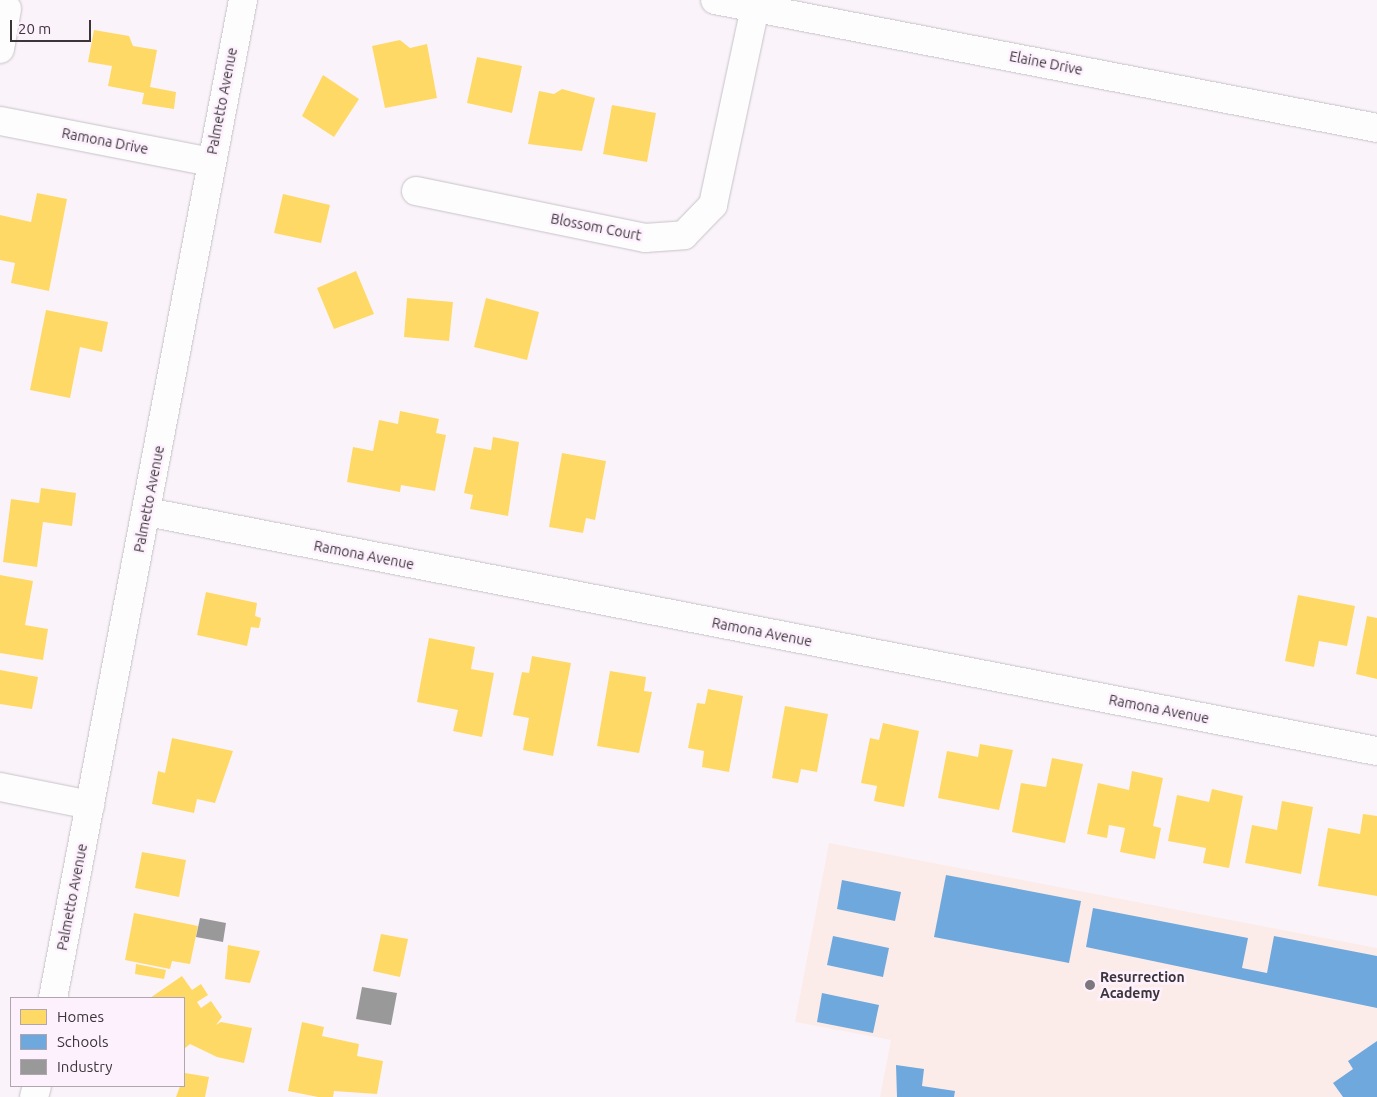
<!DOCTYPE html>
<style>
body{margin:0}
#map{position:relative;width:1377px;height:1097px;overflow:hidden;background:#faf4fa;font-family:Ubuntu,sans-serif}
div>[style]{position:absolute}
.education>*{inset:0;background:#fcece9}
.homes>*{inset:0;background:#ffd966}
.schools>*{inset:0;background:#6fa8dc}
.industry>*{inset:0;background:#999}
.roads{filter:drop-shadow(0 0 1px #c7c2c7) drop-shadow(0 0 1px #c7c2c7)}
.street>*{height:28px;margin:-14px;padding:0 14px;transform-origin:14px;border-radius:14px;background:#fefdfe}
.secondary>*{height:28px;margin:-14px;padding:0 14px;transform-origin:14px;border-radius:14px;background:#fefdfe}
.dots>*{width:14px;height:14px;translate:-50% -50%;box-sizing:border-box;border:2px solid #fdf1fd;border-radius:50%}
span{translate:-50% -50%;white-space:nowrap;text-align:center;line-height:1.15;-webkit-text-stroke:5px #fdf1fd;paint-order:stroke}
.street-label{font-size:14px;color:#3b353b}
.poi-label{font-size:14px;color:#3b353b;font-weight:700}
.left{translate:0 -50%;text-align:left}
.legend{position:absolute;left:10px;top:997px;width:175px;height:90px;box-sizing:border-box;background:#fdf1fd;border:1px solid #afa6af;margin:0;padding:6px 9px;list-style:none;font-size:15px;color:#3b353b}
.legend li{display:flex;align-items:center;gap:10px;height:25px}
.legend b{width:25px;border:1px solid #afa6af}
.scale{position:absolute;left:10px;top:20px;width:81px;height:22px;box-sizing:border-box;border:2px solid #3b353b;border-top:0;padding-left:6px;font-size:15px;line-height:18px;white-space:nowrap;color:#3b353b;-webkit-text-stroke:4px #fdf1fd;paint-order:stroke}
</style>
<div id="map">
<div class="education">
<div style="clip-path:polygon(829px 843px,1377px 948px,1377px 1097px,880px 1097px,891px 1040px,795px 1022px)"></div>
</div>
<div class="homes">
<div style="clip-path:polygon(94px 30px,129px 36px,133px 46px,157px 50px,150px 87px,176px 92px,174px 109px,142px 104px,144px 93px,108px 86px,112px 66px,88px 62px)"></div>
<div style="clip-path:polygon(400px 40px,410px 48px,427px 44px,437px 98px,385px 108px,372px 46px)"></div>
<div style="clip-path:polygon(477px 57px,522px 66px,512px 113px,467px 103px)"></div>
<div style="clip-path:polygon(323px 75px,359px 99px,334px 137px,302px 116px)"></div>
<div style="clip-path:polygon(562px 89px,595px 98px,582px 151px,528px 144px,539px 91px,554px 94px)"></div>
<div style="clip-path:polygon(612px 105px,656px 113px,647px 162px,603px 154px)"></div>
<div style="clip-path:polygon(37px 193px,67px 199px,49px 291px,11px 283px,15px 263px,0 260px,0 215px,31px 222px)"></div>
<div style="clip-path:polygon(283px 194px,330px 205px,321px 243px,274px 233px)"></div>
<div style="clip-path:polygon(356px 271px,374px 314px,334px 329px,317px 288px)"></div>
<div style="clip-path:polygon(407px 298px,453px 302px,449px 341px,404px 337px)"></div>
<div style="clip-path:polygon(486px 298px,539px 312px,527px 360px,474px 347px)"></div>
<div style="clip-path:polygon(46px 310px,108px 322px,102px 352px,80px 347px,70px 398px,30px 390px)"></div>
<div style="clip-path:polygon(400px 411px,439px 419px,436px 433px,446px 435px,435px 491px,401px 485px,400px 492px,347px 482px,353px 447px,373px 451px,379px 420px,398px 424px)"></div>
<div style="clip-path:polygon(493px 437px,519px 442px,508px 516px,470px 509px,473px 495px,464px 493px,474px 447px,491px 450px)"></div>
<div style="clip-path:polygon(562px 453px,606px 461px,595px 520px,586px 518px,583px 533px,549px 527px)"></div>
<div style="clip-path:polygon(41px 488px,76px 493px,72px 526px,43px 522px,37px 567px,3px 562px,11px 499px,39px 503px)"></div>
<div style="clip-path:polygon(0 575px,33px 581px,25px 625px,48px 629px,43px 660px,0 653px)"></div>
<div style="clip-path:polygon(206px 592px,257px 603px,255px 616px,261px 618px,259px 628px,251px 627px,247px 646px,197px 635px)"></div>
<div style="clip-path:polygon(1298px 595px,1355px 606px,1347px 646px,1319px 641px,1314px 667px,1285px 661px)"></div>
<div style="clip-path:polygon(1367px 616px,1377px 618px,1377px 679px,1356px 674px)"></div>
<div style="clip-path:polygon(429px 638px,475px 647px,471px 669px,494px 673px,482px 737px,453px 731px,458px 710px,417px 702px)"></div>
<div style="clip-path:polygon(532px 656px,571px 663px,553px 756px,523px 750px,529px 718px,513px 715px,522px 672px,529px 673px)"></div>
<div style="clip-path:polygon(0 670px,38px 677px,32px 709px,0 704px)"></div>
<div style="clip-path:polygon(610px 671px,646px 677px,644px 691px,652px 692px,639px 753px,597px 746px)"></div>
<div style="clip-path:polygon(708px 689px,743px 696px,729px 772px,702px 767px,704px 751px,688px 748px,697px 703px,705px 704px)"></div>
<div style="clip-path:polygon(785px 706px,828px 714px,817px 772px,801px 769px,798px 783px,772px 778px)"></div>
<div style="clip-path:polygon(883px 723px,919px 731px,904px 807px,874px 801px,877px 786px,861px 783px,870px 738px,879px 740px)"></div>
<div style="clip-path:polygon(172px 738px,233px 751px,215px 803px,197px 799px,194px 813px,152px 804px,158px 771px,165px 773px)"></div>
<div style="clip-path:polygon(980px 744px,1013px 750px,999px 810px,938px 798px,947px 751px,978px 757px)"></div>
<div style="clip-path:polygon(1052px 758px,1083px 764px,1065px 843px,1012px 832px,1021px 783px,1046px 787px)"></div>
<div style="clip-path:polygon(1132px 771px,1163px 778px,1153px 826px,1161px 828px,1155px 859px,1120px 852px,1125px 828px,1109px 825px,1107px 838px,1087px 834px,1098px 783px,1129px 790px)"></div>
<div style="clip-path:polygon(1212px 789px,1243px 796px,1229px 868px,1203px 863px,1206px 848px,1168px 841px,1177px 795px,1209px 802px)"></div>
<div style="clip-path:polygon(1282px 801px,1313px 807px,1301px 874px,1245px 863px,1252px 825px,1277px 830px)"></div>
<div style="clip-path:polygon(1363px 814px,1377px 816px,1377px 896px,1318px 886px,1328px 828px,1360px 834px)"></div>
<div style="clip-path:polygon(142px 852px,186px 860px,179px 897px,135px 888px)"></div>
<div style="clip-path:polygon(134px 913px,198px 926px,190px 964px,172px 961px,170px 969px,125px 960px)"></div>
<div style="clip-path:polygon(381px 934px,408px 939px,400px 977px,373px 971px)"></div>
<div style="clip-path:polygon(228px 945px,260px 951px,250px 983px,225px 979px)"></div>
<div style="clip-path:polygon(136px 964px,166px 970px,164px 979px,135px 974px)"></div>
<div style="clip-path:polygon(182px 976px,192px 990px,201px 984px,208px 995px,197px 1002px,201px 1008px,211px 1001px,222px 1017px,216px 1025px,221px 1022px,252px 1028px,244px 1063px,217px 1057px,190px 1044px,184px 1049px,184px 998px,150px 998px)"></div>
<div style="clip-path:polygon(302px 1022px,324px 1027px,322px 1036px,359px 1044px,357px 1056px,383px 1061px,377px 1094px,334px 1091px,333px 1097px,318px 1097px,288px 1091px)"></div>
<div style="clip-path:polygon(185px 1073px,209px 1077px,205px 1097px,176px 1097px)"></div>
</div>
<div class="schools">
<div style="clip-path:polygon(946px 875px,1081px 901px,1069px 963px,934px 937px)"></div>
<div style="clip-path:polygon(842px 880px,901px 892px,895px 921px,837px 909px)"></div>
<div style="clip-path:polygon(1093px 908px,1248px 938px,1242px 968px,1267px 973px,1274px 936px,1377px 956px,1377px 1008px,1086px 947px)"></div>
<div style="clip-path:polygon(833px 936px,889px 948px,883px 977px,827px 965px)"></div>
<div style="clip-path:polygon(822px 993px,879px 1005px,873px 1033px,817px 1022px)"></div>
<div style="clip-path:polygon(1377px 1041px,1377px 1097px,1343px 1097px,1333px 1083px,1353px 1069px,1348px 1061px)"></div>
<div style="clip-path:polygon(896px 1065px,924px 1069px,922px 1086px,955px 1091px,954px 1097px,897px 1097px)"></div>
</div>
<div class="industry">
<div style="clip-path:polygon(200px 918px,226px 923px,223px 942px,196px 937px)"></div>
<div style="clip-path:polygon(362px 987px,397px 993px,391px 1025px,356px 1019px)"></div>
</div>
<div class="roads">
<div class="street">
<div style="left:715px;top:0;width:674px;rotate:10.94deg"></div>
<div style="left:0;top:49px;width:41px;rotate:-80.1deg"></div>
<div style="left:0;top:121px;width:214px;rotate:11deg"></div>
<div style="left:416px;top:191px;width:234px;rotate:11.6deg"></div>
<div style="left:645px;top:238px;width:39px;rotate:-4deg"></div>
<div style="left:684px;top:235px;width:42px;rotate:-46deg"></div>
<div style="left:713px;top:205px;width:202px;rotate:-78deg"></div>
<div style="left:147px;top:512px;width:1253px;rotate:11deg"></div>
<div style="left:0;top:787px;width:92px;rotate:11.3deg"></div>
</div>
<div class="secondary">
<div style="left:53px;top:998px;width:1016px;rotate:-79.22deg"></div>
<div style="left:34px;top:1097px;width:11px;rotate:-75deg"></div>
</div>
</div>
<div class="dots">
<div style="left:1090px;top:985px;background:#7e787e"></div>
</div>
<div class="street-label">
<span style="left:1046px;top:63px;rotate:11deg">Elaine Drive</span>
<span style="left:222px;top:101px;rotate:-79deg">Palmetto Avenue</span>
<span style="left:105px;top:141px;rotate:11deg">Ramona Drive</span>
<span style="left:596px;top:227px;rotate:11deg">Blossom Court</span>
<span style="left:149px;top:499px;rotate:-79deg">Palmetto Avenue</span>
<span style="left:364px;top:555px;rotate:11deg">Ramona Avenue</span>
<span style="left:762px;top:632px;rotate:11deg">Ramona Avenue</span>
<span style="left:1159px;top:709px;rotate:11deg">Ramona Avenue</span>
<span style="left:72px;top:897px;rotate:-79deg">Palmetto Avenue</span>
</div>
<div class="poi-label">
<span class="left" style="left:1100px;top:985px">Resurrection<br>Academy</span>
</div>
<ul class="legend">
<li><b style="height:14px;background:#ffd966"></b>Homes</li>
<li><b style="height:14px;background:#6fa8dc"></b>Schools</li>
<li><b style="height:14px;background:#999"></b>Industry</li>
</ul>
<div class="scale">20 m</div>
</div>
